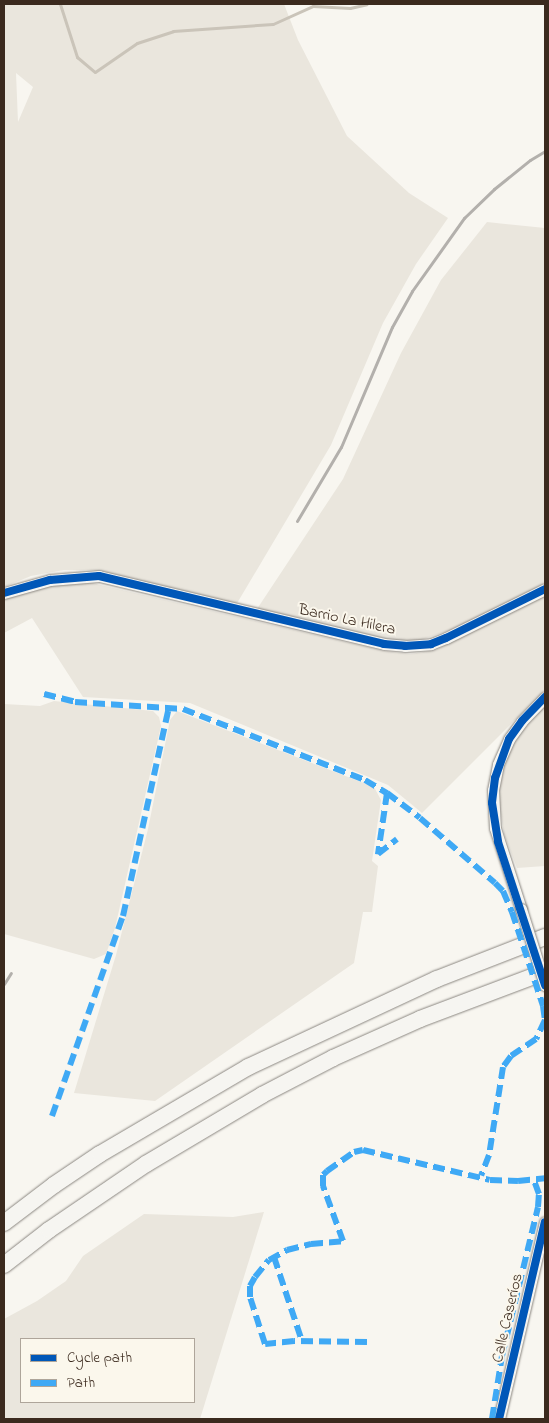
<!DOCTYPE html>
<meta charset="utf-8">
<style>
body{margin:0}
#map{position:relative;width:549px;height:1423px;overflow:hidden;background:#f8f6f0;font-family:"Indie Flower",sans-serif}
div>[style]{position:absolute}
.green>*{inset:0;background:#eae6dd}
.stream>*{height:3px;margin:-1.5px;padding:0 1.5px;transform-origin:1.5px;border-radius:1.5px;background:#cac4b9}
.roads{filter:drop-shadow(0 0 1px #8b8781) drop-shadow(0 0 1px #8b8781)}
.minor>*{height:11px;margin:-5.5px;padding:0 5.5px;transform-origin:5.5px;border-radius:5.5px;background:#f6f5f1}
.highway>*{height:16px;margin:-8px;padding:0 8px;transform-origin:8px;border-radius:8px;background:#f6f5f1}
.rail>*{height:3px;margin:-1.5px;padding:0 1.5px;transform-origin:1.5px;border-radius:1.5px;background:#b3b0ac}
.bridges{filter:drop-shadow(0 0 1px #8b8781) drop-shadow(0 0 1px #8b8781)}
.minor-bridge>*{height:11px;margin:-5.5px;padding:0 5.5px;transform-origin:5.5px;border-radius:5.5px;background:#f6f5f1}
.quiet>*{height:6px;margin-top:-3px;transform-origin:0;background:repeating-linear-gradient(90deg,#3fa9f5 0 12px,transparent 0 18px)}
.cycleway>*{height:8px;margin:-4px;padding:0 4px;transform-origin:4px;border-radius:4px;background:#0057b8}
span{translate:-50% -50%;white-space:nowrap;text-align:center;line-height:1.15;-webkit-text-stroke:4px #fbf7ec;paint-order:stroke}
.street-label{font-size:16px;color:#3b2a1e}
.frame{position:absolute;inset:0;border:5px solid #3b2a1e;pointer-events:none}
.legend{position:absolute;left:20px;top:1338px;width:175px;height:65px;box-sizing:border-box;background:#fbf7ec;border:1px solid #aea59a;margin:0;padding:6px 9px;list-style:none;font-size:15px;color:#3b2a1e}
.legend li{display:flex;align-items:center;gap:10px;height:25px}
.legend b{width:25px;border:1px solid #aea59a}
</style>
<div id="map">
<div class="green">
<div style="clip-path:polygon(evenodd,4px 4px,284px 4px,298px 40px,347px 136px,409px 193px,448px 218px,416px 264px,383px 323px,331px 445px,236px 605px,93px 570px,64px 570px,31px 576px,4px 587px,4px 4px,16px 73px,33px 87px,18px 122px,16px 73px)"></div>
<div style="clip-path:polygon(487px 222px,545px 228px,545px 583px,456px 628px,418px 641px,396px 641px,257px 609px,343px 479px,401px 353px,441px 280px)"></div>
<div style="clip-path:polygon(88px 582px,384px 651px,410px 654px,436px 650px,545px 596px,545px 690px,422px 813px,388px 785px,190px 703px,83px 697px,32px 618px,4px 633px,4px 600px,50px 584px)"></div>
<div style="clip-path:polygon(54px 701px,153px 711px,159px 717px,161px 726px,115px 928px,106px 954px,94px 959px,4px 934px,4px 704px,40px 706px)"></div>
<div style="clip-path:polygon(545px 705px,545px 866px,517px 868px,504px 834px,500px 808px,500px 784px,506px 757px,520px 734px)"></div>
<div style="clip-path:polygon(177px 711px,374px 787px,381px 800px,372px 861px,378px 866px,372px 912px,363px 912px,354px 963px,155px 1101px,74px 1093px,116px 955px,148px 829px,170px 720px)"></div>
<div style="clip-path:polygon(evenodd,264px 1212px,200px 1419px,4px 1419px,4px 1319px,37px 1301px,66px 1281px,83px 1256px,144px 1214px,233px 1217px,264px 1212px,21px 1339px,194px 1339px,194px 1402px,21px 1402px,21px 1339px)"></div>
</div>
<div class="stream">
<div style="left:60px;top:4px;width:56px;rotate:72.2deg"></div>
<div style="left:77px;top:57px;width:23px;rotate:40deg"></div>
<div style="left:95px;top:72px;width:51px;rotate:-34.6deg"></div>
<div style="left:137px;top:43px;width:38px;rotate:-18deg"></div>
<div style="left:173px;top:31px;width:100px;rotate:-4deg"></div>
<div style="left:273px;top:24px;width:44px;rotate:-24.2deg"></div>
<div style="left:313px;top:6px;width:37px;rotate:3deg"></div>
<div style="left:350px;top:8px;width:17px;rotate:-13deg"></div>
</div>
<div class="roads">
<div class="minor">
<div style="left:4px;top:593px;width:48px;rotate:-15.8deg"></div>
<div style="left:50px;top:580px;width:49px;rotate:-4.7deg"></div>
<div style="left:99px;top:576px;width:293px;rotate:13.4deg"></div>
<div style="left:384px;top:644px;width:21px;rotate:5deg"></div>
<div style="left:405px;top:646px;width:26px;rotate:-4deg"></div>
<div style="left:431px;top:644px;width:16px;rotate:-22deg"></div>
<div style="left:446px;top:638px;width:110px;rotate:-26.3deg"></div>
<div style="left:521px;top:909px;width:85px;rotate:-107.8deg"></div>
<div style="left:495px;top:828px;width:38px;rotate:-93deg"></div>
<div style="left:493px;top:790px;width:26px;rotate:-79deg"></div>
<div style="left:498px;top:764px;width:27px;rotate:-66deg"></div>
<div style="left:509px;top:739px;width:22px;rotate:-54deg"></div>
<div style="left:522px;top:721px;width:33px;rotate:-46deg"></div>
<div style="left:499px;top:1419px;width:202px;rotate:-76.9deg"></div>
</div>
<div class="highway">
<div style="left:4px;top:1223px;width:63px;rotate:-37.2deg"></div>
<div style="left:54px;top:1185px;width:55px;rotate:-34deg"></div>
<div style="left:100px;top:1154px;width:172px;rotate:-30.4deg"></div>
<div style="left:248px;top:1067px;width:208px;rotate:-25deg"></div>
<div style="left:437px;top:979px;width:116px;rotate:-21.3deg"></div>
<div style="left:4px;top:1265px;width:57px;rotate:-37.9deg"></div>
<div style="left:49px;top:1230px;width:117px;rotate:-34.2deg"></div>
<div style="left:146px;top:1164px;width:135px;rotate:-30.7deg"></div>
<div style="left:262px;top:1095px;width:80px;rotate:-27.5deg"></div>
<div style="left:333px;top:1058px;width:95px;rotate:-24.1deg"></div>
<div style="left:420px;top:1019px;width:134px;rotate:-20.6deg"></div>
</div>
</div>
<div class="rail">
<div style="left:297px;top:521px;width:86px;rotate:-59.3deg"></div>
<div style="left:341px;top:447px;width:130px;rotate:-67deg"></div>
<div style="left:392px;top:327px;width:41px;rotate:-60.9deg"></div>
<div style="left:412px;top:291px;width:90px;rotate:-54.5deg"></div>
<div style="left:464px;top:218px;width:42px;rotate:-44deg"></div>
<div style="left:494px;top:189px;width:46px;rotate:-38.9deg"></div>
<div style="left:530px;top:160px;width:17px;rotate:-31deg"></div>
<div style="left:4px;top:984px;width:13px;rotate:-58deg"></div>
</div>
<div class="bridges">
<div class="minor-bridge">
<div style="left:521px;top:909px;width:80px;rotate:72.5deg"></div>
</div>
</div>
<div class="quiet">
<div style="left:44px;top:694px;width:32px;rotate:14deg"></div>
<div style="left:75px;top:702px;width:108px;rotate:3.7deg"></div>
<div style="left:183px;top:709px;width:195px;rotate:21.3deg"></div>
<div style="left:365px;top:780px;width:26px;rotate:31deg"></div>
<div style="left:387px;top:793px;width:41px;rotate:37.1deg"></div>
<div style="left:420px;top:818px;width:99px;rotate:40.9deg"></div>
<div style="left:495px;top:883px;width:11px;rotate:45deg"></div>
<div style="left:503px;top:891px;width:23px;rotate:67deg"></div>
<div style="left:512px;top:912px;width:99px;rotate:71.7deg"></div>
<div style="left:543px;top:1006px;width:14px;rotate:82deg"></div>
<div style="left:545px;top:1020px;width:21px;rotate:115deg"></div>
<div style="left:536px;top:1039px;width:30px;rotate:146deg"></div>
<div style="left:511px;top:1056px;width:14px;rotate:126deg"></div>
<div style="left:503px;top:1067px;width:89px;rotate:99deg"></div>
<div style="left:489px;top:1155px;width:22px;rotate:111deg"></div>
<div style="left:387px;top:793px;width:62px;rotate:98.4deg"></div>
<div style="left:378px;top:854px;width:24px;rotate:-38deg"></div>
<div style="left:52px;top:1116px;width:212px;rotate:-70.5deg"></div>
<div style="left:123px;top:916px;width:214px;rotate:-77.6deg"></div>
<div style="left:274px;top:1257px;width:89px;rotate:71.6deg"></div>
<div style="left:367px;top:1342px;width:73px;rotate:-179.2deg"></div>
<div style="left:294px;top:1341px;width:29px;rotate:174deg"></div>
<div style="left:265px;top:1344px;width:49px;rotate:-107.7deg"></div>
<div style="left:250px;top:1297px;width:11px;rotate:-90deg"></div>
<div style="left:250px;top:1286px;width:10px;rotate:-61deg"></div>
<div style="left:255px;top:1277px;width:22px;rotate:-51deg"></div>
<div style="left:269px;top:1260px;width:21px;rotate:-29deg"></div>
<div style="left:287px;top:1250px;width:25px;rotate:-14deg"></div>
<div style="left:311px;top:1244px;width:32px;rotate:-5deg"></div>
<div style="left:343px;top:1241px;width:59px;rotate:-110deg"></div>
<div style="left:323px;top:1186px;width:11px;rotate:-90deg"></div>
<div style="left:323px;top:1175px;width:6px;rotate:-45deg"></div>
<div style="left:327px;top:1171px;width:33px;rotate:-35deg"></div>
<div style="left:354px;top:1152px;width:9px;rotate:-13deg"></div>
<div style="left:363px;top:1150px;width:130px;rotate:13.3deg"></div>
<div style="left:490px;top:1180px;width:28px;rotate:2deg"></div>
<div style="left:518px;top:1181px;width:27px;rotate:-6deg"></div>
<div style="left:492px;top:1419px;width:64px;rotate:-81deg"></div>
<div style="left:502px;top:1356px;width:153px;rotate:-76.4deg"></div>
<div style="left:538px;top:1207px;width:13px;rotate:-86deg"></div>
<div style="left:539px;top:1194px;width:15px;rotate:-110deg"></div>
</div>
<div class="cycleway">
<div style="left:4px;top:593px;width:48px;rotate:-15.8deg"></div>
<div style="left:50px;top:580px;width:49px;rotate:-4.7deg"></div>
<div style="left:99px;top:576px;width:293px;rotate:13.4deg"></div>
<div style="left:384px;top:644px;width:21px;rotate:5deg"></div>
<div style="left:405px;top:646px;width:26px;rotate:-4deg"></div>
<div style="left:431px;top:644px;width:16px;rotate:-22deg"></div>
<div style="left:446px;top:638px;width:110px;rotate:-26.3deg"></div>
<div style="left:545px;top:697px;width:33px;rotate:134deg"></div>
<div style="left:522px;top:721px;width:22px;rotate:126deg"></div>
<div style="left:509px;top:739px;width:41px;rotate:109.7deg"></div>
<div style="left:495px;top:778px;width:25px;rotate:97deg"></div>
<div style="left:492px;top:803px;width:39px;rotate:81deg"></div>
<div style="left:498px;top:842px;width:151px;rotate:71.8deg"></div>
<div style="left:499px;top:1419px;width:202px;rotate:-76.9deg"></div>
</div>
<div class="street-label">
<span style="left:347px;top:620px;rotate:12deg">Barrio La Hilera</span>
<span style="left:508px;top:1318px;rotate:-77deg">Calle Caseríos</span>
</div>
<div class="frame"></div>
<ul class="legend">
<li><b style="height:6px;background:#0057b8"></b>Cycle path</li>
<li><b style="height:6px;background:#3fa9f5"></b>Path</li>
</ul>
</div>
